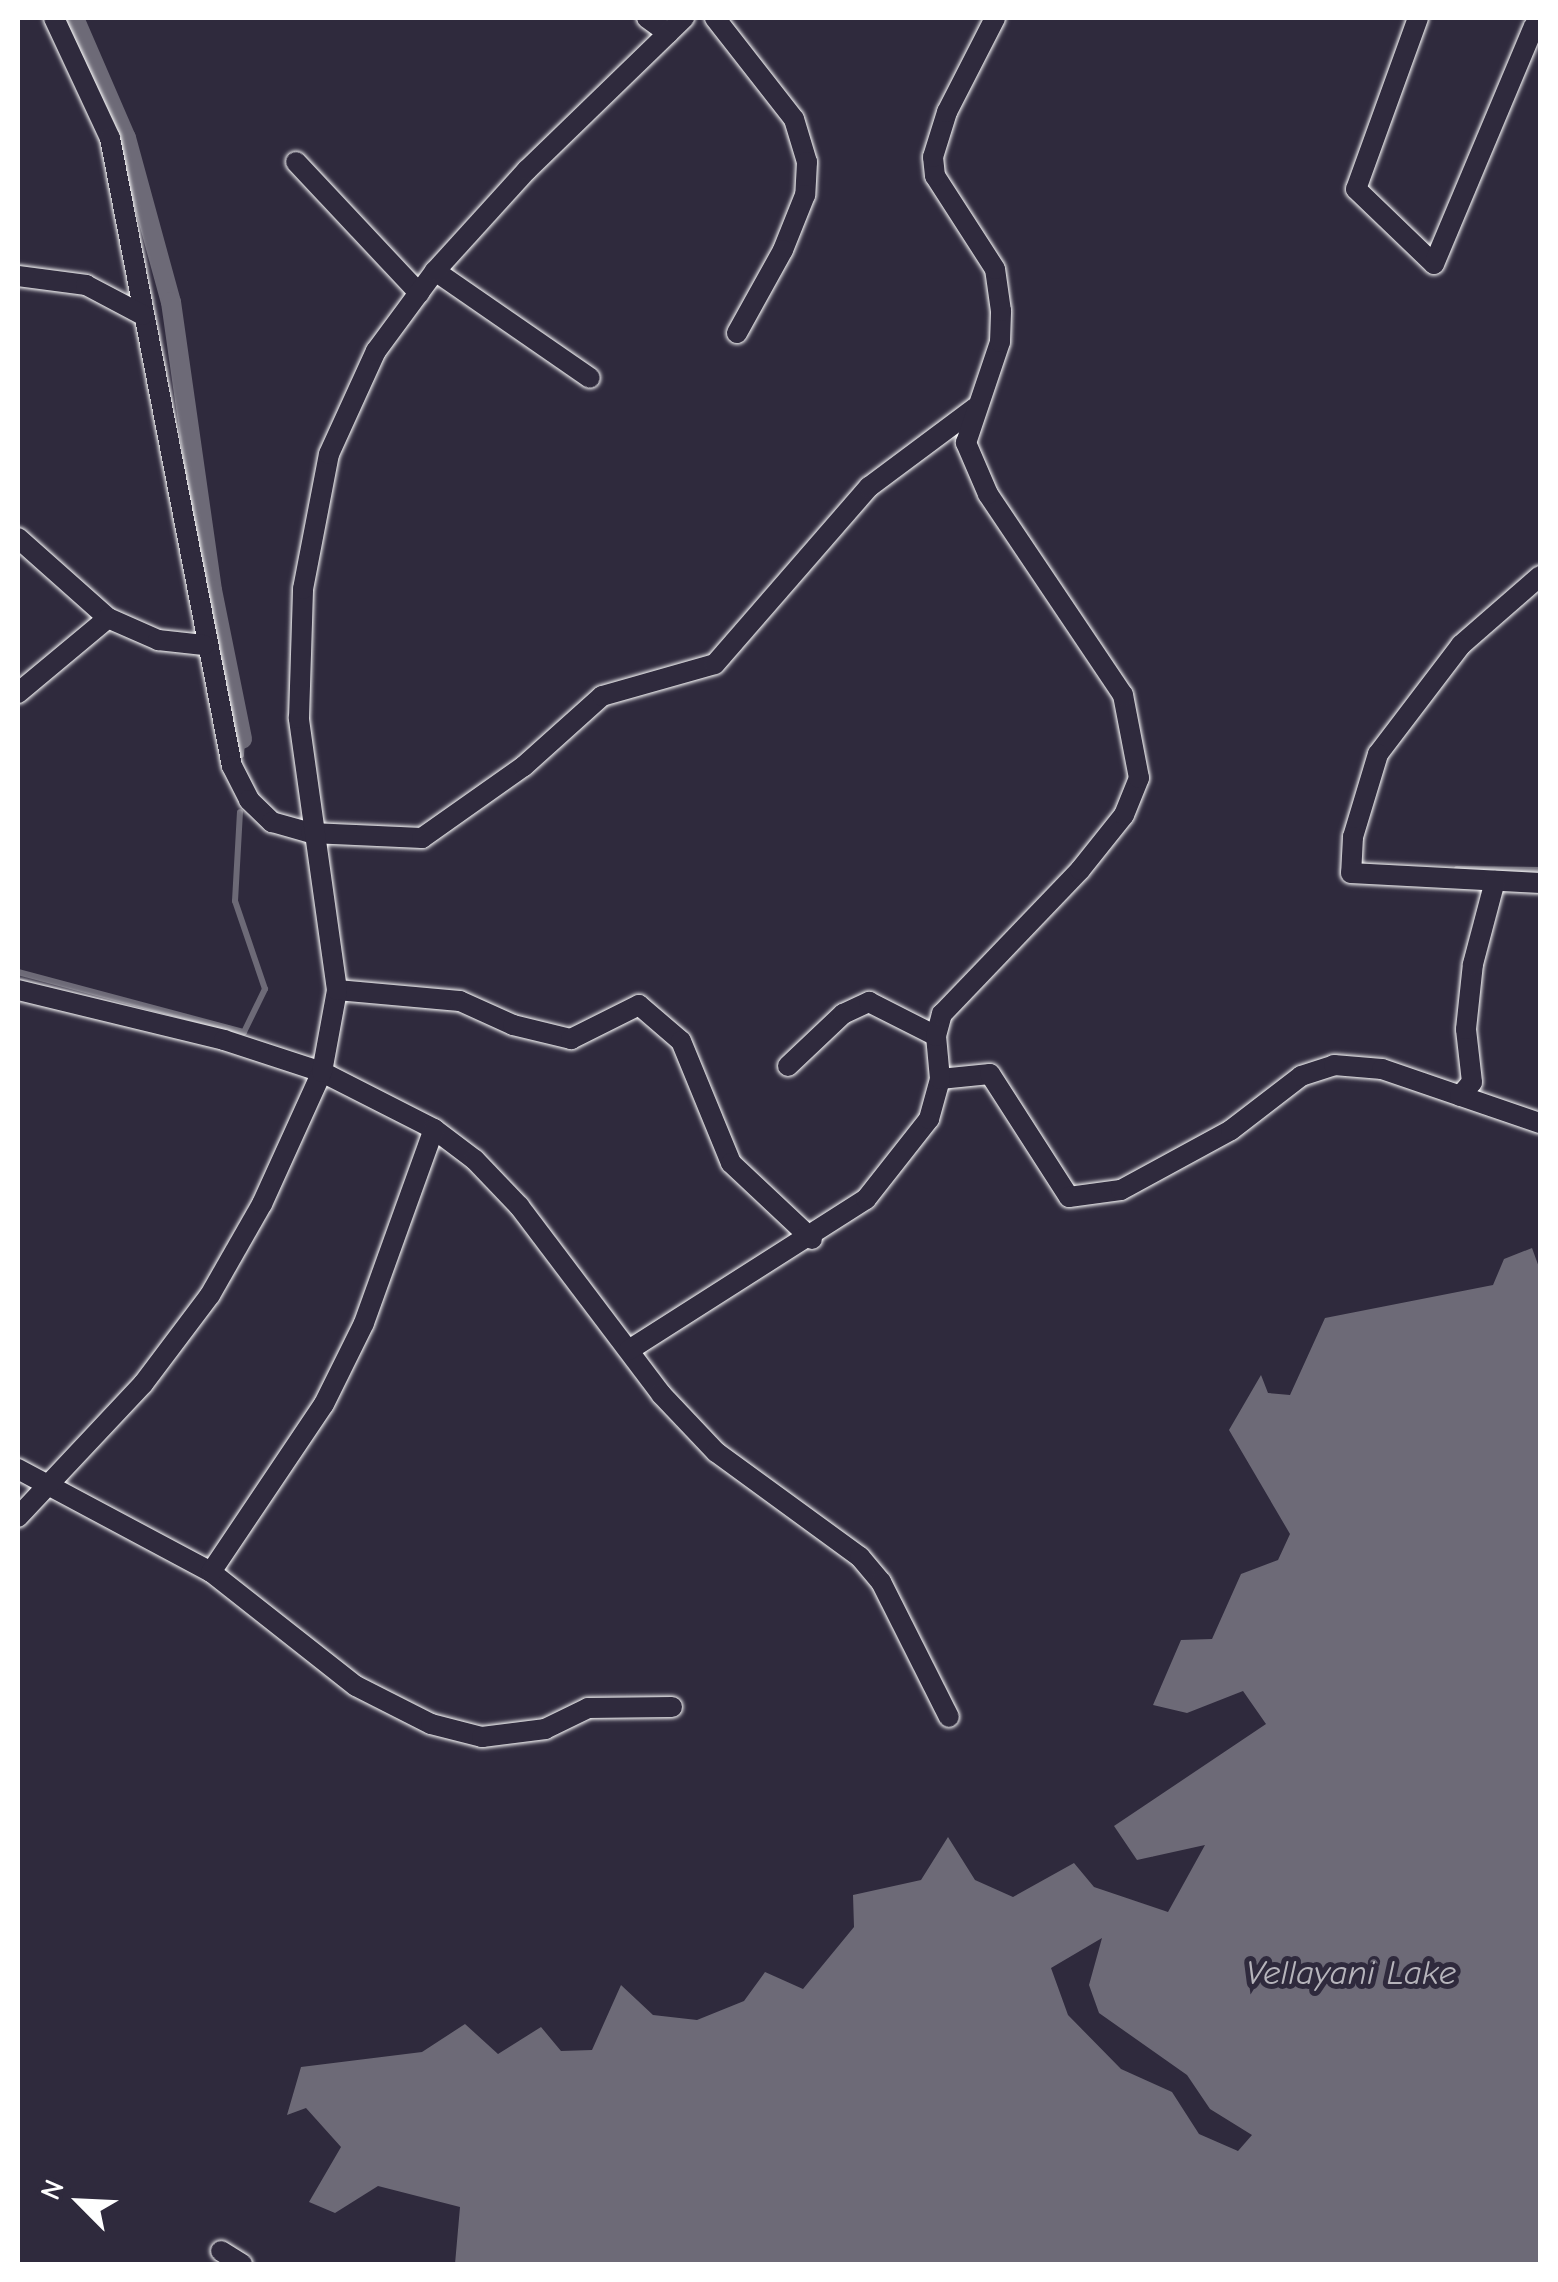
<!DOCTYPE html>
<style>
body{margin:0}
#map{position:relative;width:1558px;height:2282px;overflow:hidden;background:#2f2a3d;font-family:"Comic Neue",sans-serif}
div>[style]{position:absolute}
.water>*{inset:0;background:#6d6a77}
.stream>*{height:6px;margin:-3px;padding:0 3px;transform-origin:3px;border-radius:3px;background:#6d6a77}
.canal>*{height:20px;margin:-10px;padding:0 10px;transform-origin:10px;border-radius:10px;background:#6d6a77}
.roads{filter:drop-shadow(0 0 2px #fff) drop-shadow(0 0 2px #fff)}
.minor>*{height:20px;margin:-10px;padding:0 10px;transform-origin:10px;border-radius:10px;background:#2f2a3d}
span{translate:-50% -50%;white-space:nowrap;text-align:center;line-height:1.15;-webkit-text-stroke:10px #2f2a3d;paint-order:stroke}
.water-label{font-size:35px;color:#b6b4bb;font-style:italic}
.frame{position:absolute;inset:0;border:20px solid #fff;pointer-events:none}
.north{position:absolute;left:30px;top:2152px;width:100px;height:100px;-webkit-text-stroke:8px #2f2a3d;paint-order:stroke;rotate:294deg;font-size:28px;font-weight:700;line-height:40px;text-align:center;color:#fff}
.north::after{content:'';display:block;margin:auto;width:35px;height:45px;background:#fff;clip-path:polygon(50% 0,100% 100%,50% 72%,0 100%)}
</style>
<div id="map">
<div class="water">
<div style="clip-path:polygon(evenodd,1532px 1248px,1540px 1270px,1540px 2264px,455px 2264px,460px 2207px,378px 2186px,335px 2213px,309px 2202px,341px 2147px,306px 2108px,287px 2115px,301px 2067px,422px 2052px,465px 2024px,498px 2054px,541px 2027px,561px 2051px,592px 2050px,621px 1985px,653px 2015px,697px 2020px,744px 2001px,765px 1972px,803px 1989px,854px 1927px,853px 1895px,921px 1880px,948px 1837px,975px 1880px,1013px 1897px,1074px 1863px,1094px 1887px,1168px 1912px,1205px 1845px,1137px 1860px,1114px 1826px,1266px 1724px,1243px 1691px,1187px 1713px,1153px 1705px,1181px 1640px,1212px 1639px,1241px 1574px,1278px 1560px,1290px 1534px,1229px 1430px,1261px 1375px,1268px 1393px,1290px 1395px,1325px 1318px,1493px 1285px,1504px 1259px,1532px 1248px,1102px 1938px,1089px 1985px,1099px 2013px,1187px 2075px,1210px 2109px,1252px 2135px,1238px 2151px,1199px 2134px,1172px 2092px,1121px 2069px,1068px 2015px,1051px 1968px,1102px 1938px)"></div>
</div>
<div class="stream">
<div style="left:241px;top:755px;width:16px;rotate:-86deg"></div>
<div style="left:1457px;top:869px;width:83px;rotate:0.7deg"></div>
<div style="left:18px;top:972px;width:234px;rotate:14.9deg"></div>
<div style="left:244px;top:1032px;width:48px;rotate:-64deg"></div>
<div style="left:265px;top:989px;width:93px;rotate:-108.8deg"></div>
<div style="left:235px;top:901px;width:89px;rotate:-86.8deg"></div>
</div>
<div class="canal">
<div style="left:74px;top:18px;width:131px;rotate:66.6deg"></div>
<div style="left:126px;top:138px;width:170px;rotate:74.7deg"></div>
<div style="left:171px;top:302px;width:291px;rotate:81.9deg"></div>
<div style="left:212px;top:590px;width:152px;rotate:78.6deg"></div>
</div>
<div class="roads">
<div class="minor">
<div style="left:54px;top:18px;width:132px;rotate:65deg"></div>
<div style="left:110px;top:138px;width:640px;rotate:79.01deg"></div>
<div style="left:232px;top:766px;width:38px;rotate:63deg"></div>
<div style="left:249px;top:800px;width:32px;rotate:44deg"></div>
<div style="left:272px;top:822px;width:41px;rotate:15.8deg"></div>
<div style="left:311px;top:833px;width:111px;rotate:2.6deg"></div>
<div style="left:422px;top:838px;width:125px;rotate:-35.2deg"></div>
<div style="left:524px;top:766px;width:105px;rotate:-41.9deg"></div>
<div style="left:602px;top:696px;width:117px;rotate:-15.8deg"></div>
<div style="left:715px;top:664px;width:235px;rotate:-49deg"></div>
<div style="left:869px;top:487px;width:132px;rotate:-36.7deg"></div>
<div style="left:647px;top:18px;width:26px;rotate:36deg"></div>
<div style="left:715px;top:18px;width:128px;rotate:52deg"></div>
<div style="left:794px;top:119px;width:45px;rotate:73.2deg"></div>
<div style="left:807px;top:162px;width:33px;rotate:93deg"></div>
<div style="left:805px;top:195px;width:59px;rotate:111.8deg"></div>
<div style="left:783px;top:250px;width:95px;rotate:119deg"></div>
<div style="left:1418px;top:18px;width:182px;rotate:109.9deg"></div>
<div style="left:1356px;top:189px;width:108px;rotate:43.9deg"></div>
<div style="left:1434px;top:264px;width:258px;rotate:-67.2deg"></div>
<div style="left:296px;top:162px;width:180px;rotate:46.8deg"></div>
<div style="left:435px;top:271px;width:188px;rotate:34.6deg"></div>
<div style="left:18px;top:276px;width:69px;rotate:7.5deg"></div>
<div style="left:86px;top:285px;width:64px;rotate:27.8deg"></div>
<div style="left:18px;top:538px;width:120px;rotate:41.6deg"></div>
<div style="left:108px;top:618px;width:55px;rotate:23.7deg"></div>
<div style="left:158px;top:640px;width:46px;rotate:6.2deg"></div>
<div style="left:1540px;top:576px;width:105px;rotate:138.9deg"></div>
<div style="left:1461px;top:645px;width:137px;rotate:127.3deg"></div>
<div style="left:1378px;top:754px;width:87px;rotate:106.8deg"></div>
<div style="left:1353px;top:837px;width:36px;rotate:93deg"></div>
<div style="left:1351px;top:873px;width:189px;rotate:3deg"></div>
<div style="left:18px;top:693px;width:117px;rotate:-39.8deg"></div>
<div style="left:18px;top:990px;width:212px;rotate:13.6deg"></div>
<div style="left:224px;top:1040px;width:103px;rotate:18.1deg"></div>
<div style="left:322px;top:1072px;width:126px;rotate:27deg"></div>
<div style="left:434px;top:1129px;width:51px;rotate:37.1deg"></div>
<div style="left:475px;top:1160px;width:64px;rotate:46.3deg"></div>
<div style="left:519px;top:1206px;width:236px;rotate:52.9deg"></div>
<div style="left:661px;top:1394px;width:80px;rotate:46.5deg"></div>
<div style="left:716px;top:1452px;width:178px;rotate:36.1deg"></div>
<div style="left:860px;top:1557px;width:33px;rotate:50deg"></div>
<div style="left:881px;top:1582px;width:151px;rotate:63.3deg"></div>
<div style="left:337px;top:990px;width:123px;rotate:5.1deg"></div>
<div style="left:460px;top:1001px;width:58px;rotate:24.4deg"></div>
<div style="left:513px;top:1025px;width:60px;rotate:13.6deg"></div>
<div style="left:571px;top:1039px;width:76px;rotate:-26.6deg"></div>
<div style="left:639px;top:1005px;width:55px;rotate:40.6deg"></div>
<div style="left:681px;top:1041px;width:132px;rotate:67.7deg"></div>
<div style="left:731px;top:1163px;width:111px;rotate:43.2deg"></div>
<div style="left:788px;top:1066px;width:76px;rotate:-43.4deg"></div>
<div style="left:843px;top:1014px;width:29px;rotate:-25deg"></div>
<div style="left:869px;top:1002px;width:75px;rotate:26.9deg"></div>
<div style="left:940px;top:1079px;width:50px;rotate:-5.7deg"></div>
<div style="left:990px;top:1074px;width:146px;rotate:57.3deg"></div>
<div style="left:1069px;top:1197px;width:52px;rotate:-7.7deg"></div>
<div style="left:1121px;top:1190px;width:125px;rotate:-28.6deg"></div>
<div style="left:1231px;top:1130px;width:88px;rotate:-37.6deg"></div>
<div style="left:1301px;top:1076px;width:35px;rotate:-18deg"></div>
<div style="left:1334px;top:1065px;width:48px;rotate:4.8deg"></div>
<div style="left:1382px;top:1069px;width:167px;rotate:18.9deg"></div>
<div style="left:1460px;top:1096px;width:18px;rotate:-49deg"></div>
<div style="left:1472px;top:1082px;width:53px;rotate:-96.5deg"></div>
<div style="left:1466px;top:1029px;width:65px;rotate:-83.9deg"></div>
<div style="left:1473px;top:964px;width:86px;rotate:-75.2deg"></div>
<div style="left:629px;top:1350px;width:281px;rotate:-32.5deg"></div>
<div style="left:866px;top:1199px;width:102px;rotate:-51.8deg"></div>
<div style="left:929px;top:1119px;width:41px;rotate:-74.6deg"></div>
<div style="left:940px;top:1079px;width:43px;rotate:-95.3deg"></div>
<div style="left:936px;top:1036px;width:23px;rotate:-75deg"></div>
<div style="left:942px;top:1014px;width:199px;rotate:-46.2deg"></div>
<div style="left:1080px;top:870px;width:70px;rotate:-51.3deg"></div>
<div style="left:1124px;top:815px;width:40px;rotate:-68deg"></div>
<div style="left:1139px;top:778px;width:85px;rotate:-100.9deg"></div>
<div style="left:1123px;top:695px;width:242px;rotate:-123.9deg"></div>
<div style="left:988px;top:494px;width:56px;rotate:-113.3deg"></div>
<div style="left:966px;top:443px;width:107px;rotate:-71.4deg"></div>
<div style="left:1000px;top:342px;width:31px;rotate:-88deg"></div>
<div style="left:1001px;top:311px;width:42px;rotate:-98.1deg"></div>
<div style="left:995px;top:269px;width:111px;rotate:-122.8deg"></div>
<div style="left:935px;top:176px;width:19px;rotate:-96deg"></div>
<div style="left:933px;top:157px;width:47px;rotate:-72.7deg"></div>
<div style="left:947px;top:112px;width:106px;rotate:-62.9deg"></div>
<div style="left:18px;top:1469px;width:219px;rotate:28.1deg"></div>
<div style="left:211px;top:1572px;width:184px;rotate:38.2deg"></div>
<div style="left:356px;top:1686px;width:84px;rotate:26.9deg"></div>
<div style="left:431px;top:1724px;width:53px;rotate:14.3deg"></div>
<div style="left:482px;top:1737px;width:64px;rotate:-7.2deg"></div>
<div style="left:545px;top:1729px;width:48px;rotate:-26deg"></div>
<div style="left:588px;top:1708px;width:84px;rotate:-0.7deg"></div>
<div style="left:18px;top:1517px;width:183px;rotate:-46.8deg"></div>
<div style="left:143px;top:1384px;width:111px;rotate:-53deg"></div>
<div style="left:210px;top:1295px;width:105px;rotate:-60.3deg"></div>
<div style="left:262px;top:1204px;width:145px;rotate:-65.6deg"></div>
<div style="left:322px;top:1072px;width:83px;rotate:-79.6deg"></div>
<div style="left:337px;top:990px;width:275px;rotate:-98deg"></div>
<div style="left:299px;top:718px;width:129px;rotate:-88.2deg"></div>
<div style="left:303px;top:589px;width:137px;rotate:-79.1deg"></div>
<div style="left:329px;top:454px;width:113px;rotate:-65.5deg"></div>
<div style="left:376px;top:351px;width:99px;rotate:-53.6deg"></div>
<div style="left:435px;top:271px;width:137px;rotate:-47.7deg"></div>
<div style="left:527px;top:170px;width:219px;rotate:-44.1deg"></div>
<div style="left:211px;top:1572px;width:202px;rotate:-56.1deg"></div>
<div style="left:324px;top:1404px;width:90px;rotate:-63.7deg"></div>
<div style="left:364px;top:1323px;width:206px;rotate:-70.2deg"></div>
<div style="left:221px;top:2251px;width:25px;rotate:32deg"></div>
</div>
</div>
<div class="water-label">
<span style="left:1351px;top:1973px">Vellayani Lake</span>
</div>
<div class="frame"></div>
<div class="north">N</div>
</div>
